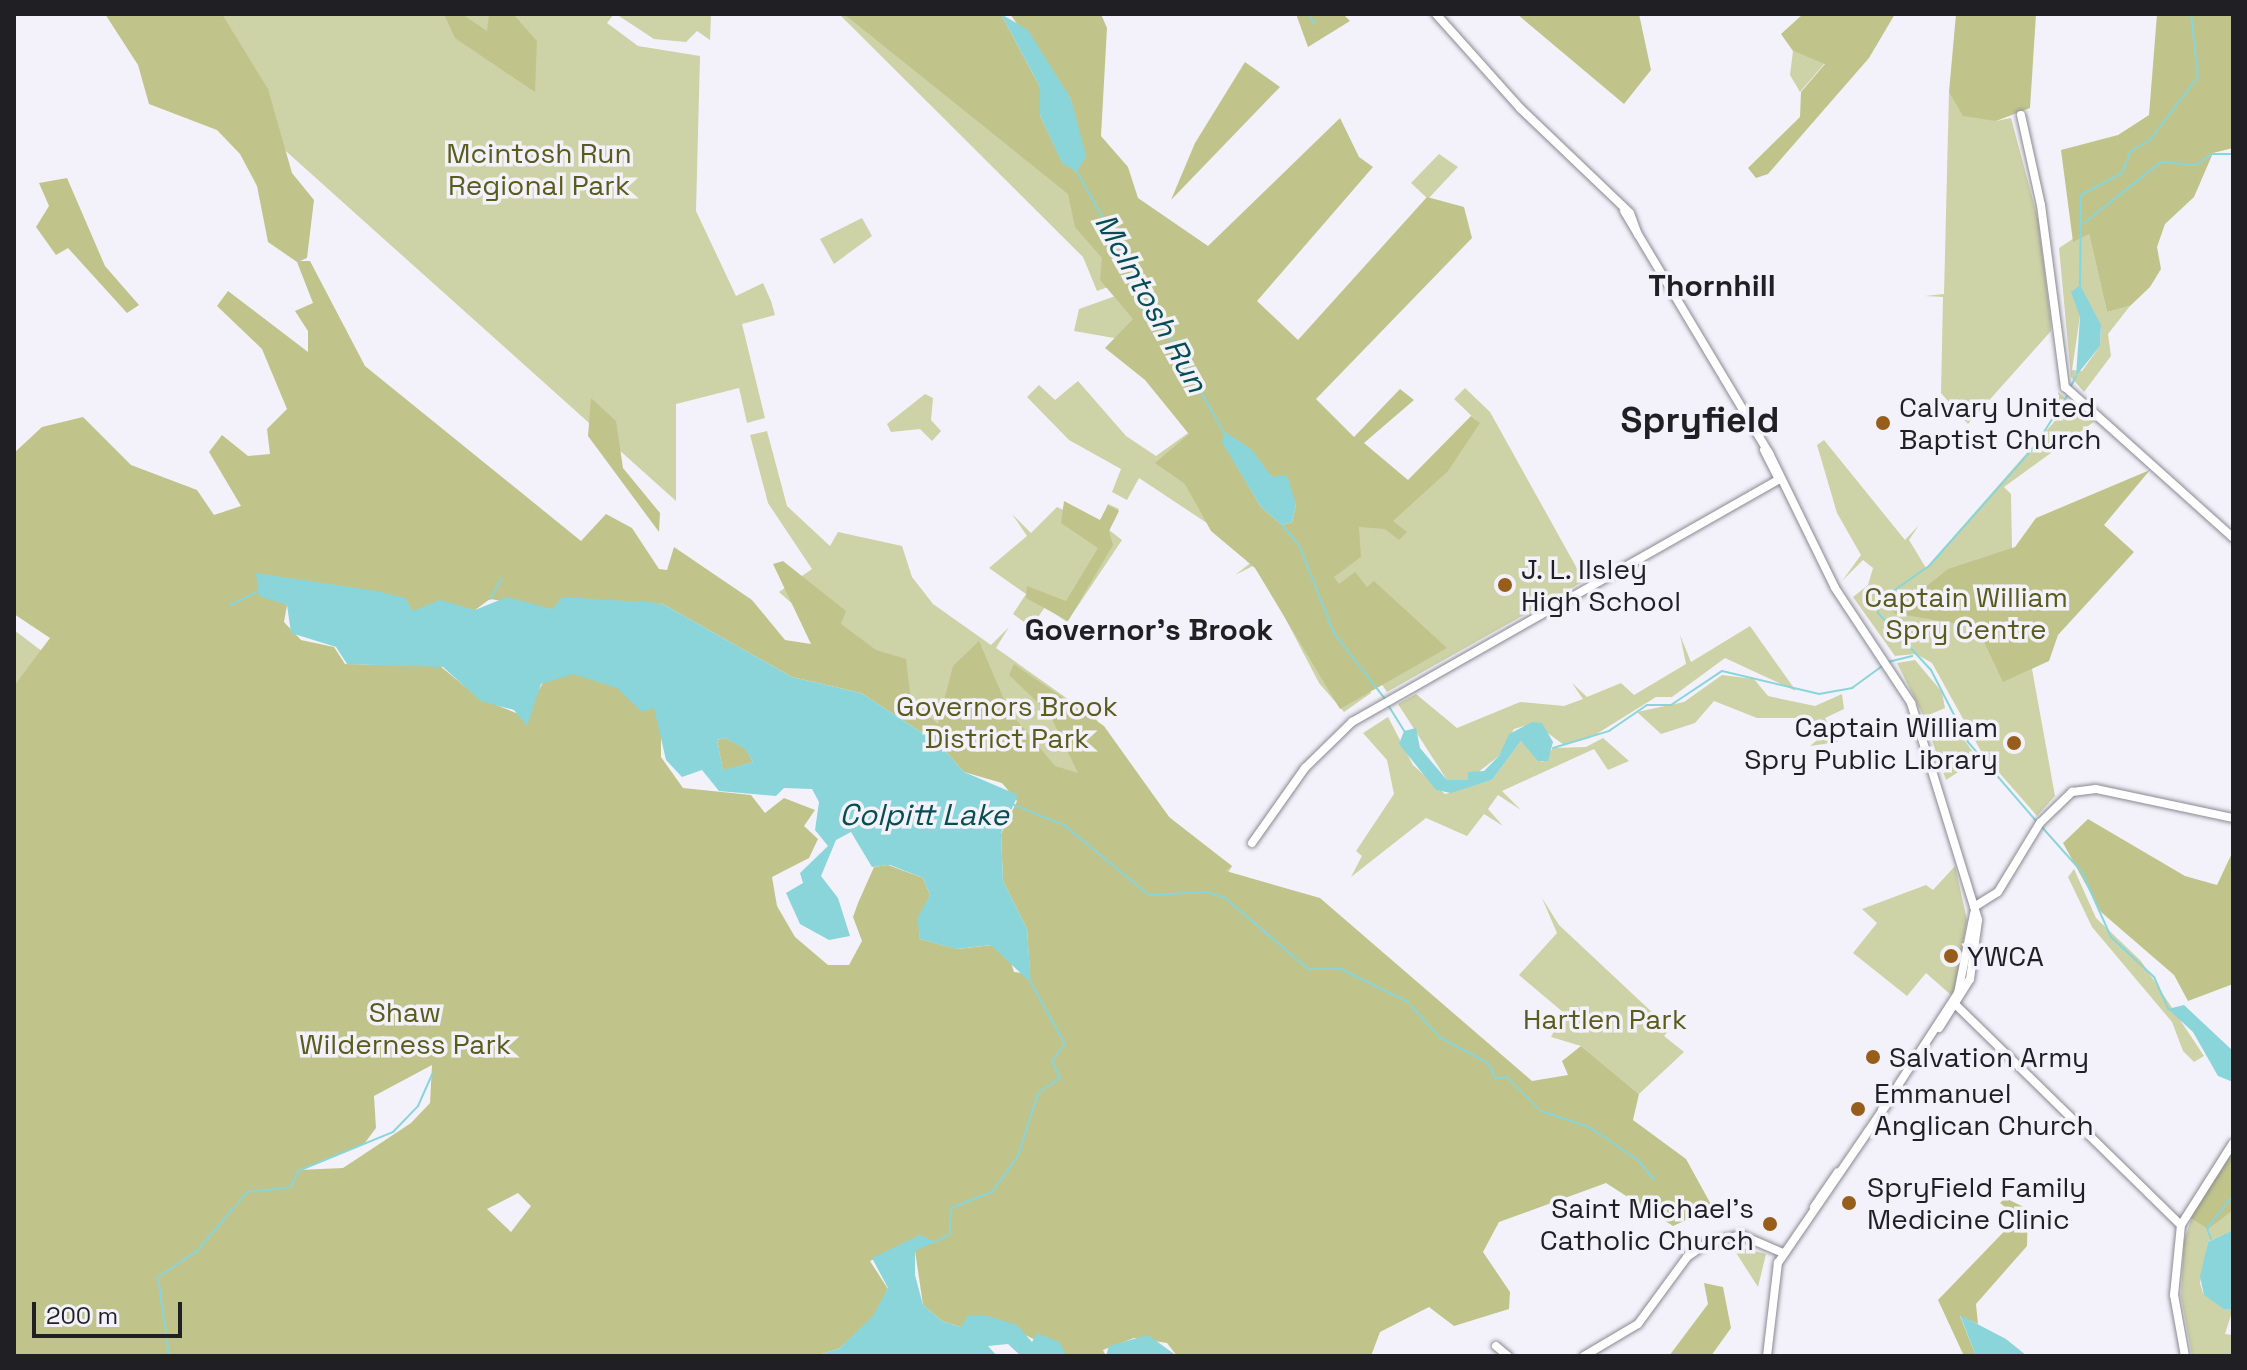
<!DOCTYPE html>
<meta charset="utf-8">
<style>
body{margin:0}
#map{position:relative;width:2247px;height:1370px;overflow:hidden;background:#f3f2fb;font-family:"Space Grotesk",sans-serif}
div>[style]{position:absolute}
.green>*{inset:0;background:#ced2a7}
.forest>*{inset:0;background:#c0c48b}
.water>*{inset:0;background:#89d5d9}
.stream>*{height:2px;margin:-1px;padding:0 1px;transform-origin:1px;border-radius:1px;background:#89d5d9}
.roads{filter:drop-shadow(0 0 2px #8a8991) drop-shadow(0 0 2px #8a8991)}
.secondary>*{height:8px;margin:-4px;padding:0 4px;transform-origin:4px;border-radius:4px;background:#fff}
.dots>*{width:22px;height:22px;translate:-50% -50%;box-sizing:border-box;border:4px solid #f3f2fb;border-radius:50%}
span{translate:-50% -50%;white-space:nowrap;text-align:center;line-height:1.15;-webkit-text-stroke:7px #f3f2fb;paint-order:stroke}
.park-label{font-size:28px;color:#595c1d}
.poi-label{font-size:28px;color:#201f23}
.left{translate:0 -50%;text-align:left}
.right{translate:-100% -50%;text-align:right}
.neighbourhood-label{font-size:30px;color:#201f23;font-weight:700}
.water-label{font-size:30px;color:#064e51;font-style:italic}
.district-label{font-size:36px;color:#201f23;font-weight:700}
.frame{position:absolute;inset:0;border:16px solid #201f23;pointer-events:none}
.scale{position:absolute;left:32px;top:1302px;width:150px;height:36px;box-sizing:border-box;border:4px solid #201f23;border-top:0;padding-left:10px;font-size:24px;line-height:28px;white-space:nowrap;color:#201f23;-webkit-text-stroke:6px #f3f2fb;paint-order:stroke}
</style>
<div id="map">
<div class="green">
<div style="clip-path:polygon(133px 14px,614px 14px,607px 23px,638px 46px,700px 56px,696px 211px,736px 296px,763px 283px,771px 301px,775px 315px,742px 324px,765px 418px,747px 423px,739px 388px,676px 404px,676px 501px)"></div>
<div style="clip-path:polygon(616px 14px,711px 14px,710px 40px,697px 31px,686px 42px,654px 39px)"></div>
<div style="clip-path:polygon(801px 14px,868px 14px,1101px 216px,1111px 286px,1097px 291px,1083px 257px,841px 16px)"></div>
<div style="clip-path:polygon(1793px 51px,1825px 63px,1800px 92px,1790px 75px)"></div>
<div style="clip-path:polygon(1949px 92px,1996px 121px,2011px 118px,2038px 219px,2050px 315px,2051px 331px,1968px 424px,1941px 393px,1943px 297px,1925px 296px,1944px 294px)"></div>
<div style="clip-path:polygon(1439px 154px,1458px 167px,1428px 199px,1411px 183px)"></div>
<div style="clip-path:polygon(862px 218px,872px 236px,834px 264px,820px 239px)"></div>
<div style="clip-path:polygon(evenodd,2080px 234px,2089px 234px,2107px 312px,2130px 306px,2108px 334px,2111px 356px,2084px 392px,2071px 377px,2059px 248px,2080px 234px,2080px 316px,2101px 325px,2100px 346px,2082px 371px,2072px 370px,2080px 316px)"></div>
<div style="clip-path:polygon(1124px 293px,1366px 682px,1371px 693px,1344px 712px,1319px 683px,1257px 564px,1235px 575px,1253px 561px,1234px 541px,1139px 478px,1127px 500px,1112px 492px,1121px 469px,1069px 440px,1027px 397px,1039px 385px,1055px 400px,1078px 381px,1126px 436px,1156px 456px,1188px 433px,1114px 338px,1074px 331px,1079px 309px)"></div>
<div style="clip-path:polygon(1465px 388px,1490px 412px,1584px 581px,1387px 692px,1329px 607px,1355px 440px,1410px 495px,1479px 423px,1454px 399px)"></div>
<div style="clip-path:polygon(2058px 392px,2095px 421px,2004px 487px,2011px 494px,2012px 548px,2043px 656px,2032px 669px,2055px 796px,2037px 816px,1982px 753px,1932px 663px,1916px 654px,1895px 656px,1853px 597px,1868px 585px,1873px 568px,1863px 560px,1842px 581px,1861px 555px,1837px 513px,1817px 445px,1824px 440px,1905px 540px,1919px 525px,1909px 540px,1926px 568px,2061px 414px)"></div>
<div style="clip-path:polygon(925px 394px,933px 398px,931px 420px,941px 431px,932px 441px,920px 429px,891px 432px,887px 424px)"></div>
<div style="clip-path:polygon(767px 431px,787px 506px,830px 546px,838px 532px,902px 546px,912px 577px,933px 604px,991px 645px,1009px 627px,996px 648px,1096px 719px,1179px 830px,1232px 866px,1217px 894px,982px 773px,779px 592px,812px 569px,768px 503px,750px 435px)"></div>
<div style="clip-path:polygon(1108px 504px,1119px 509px,1109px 530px,1122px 540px,1067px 622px,1045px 607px,1031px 627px,1013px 614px,1026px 594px,989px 568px,1027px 536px,1012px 514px,1031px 533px,1057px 507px,1098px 526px)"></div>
<div style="clip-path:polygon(1750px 626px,1796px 691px,1725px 658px,1672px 697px,1656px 697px,1590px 738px,1564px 745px,1534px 723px,1514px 729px,1499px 756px,1468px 780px,1447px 780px,1398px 704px,1416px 694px,1457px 728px,1520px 702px,1564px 706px,1583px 699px,1572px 683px,1587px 697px,1621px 683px,1634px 695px,1686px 664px,1680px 635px,1691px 662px)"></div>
<div style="clip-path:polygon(14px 630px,51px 658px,14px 703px)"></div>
<div style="clip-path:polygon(1915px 660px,1942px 692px,1945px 708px,1924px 717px,1897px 663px)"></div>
<div style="clip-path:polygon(1722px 675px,1754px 679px,1768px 696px,1815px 706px,1842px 694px,1844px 709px,1825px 718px,1838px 742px,1810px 746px,1827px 732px,1804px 718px,1757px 718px,1714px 701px,1695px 723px,1661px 734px,1637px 712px,1684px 702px)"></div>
<div style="clip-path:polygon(1388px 717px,1413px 765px,1445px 794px,1492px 780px,1521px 741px,1542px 762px,1553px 748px,1586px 747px,1603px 738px,1629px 761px,1608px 770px,1594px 749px,1502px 791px,1521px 810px,1498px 795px,1488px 809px,1503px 826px,1484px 814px,1467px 836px,1426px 818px,1351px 877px,1362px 856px,1356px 851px,1394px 794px,1387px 760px,1363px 733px)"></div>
<div style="clip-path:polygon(1955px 727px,1978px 759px,1946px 780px,1929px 732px)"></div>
<div style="clip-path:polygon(1955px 866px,1967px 920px,1955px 988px,1951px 995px,1926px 973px,1907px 996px,1853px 953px,1877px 923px,1862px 909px,1926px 885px,1933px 890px)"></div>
<div style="clip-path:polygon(2074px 869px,2096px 918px,2141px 961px,2204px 1056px,2194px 1062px,2183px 1051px,2172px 1022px,2092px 927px,2068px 877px)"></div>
<div style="clip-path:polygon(1542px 898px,1559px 925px,1670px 1029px,1664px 1036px,1684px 1052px,1639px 1094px,1581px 1046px,1551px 1037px,1564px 1013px,1519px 975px,1557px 933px)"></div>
<div style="clip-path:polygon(2233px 1151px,2233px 1230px,2208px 1242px,2200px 1283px,2203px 1293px,2233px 1309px,2225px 1334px,2233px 1335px,2233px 1356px,2192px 1356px,2181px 1297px,2184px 1241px,2197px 1202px)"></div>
<div style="clip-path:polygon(1731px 1245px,1766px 1254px,1758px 1287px)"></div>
</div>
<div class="forest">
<div style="clip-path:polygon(evenodd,105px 14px,222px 14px,268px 89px,292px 173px,314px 200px,307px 258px,300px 261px,310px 261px,365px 366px,581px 541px,606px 514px,632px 528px,659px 569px,667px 570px,674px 547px,752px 600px,785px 640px,811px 644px,773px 564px,783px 561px,846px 611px,841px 624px,876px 650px,906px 659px,911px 701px,938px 724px,953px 666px,979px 641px,1009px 711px,1055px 766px,1078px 773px,1049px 713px,1009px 675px,1014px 664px,1104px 726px,1169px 817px,1232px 866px,1226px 871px,1320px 898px,1532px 1081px,1568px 1075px,1562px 1061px,1581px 1046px,1639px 1094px,1633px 1120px,1686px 1159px,1713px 1208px,1673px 1226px,1606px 1183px,1499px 1222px,1483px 1252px,1510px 1292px,1509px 1309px,1454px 1326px,1429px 1307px,1380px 1332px,1371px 1356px,1177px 1356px,1167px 1343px,1134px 1338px,1103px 1350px,1106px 1356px,1067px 1356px,988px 1316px,961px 1327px,942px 1321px,923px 1305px,915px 1251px,903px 1247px,870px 1261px,888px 1289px,873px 1317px,840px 1348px,816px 1356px,14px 1356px,14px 686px,50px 638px,14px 614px,14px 453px,42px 427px,83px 417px,131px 465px,197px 490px,214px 515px,241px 506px,209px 452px,222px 435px,248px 456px,270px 454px,267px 429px,287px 409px,262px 349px,217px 306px,228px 291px,308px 352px,308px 331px,295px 311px,313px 303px,297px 262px,268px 242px,257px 186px,240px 154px,217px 130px,149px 104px,138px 65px,105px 14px,270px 597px,413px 611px,475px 610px,490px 599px,552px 609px,661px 603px,792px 677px,861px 693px,938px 743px,964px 772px,1002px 783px,1017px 801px,1001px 834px,1003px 881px,1027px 929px,1030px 974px,1014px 972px,1009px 956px,992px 945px,957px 949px,920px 939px,918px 920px,930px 895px,923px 878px,888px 865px,874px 867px,858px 903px,853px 917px,862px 941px,849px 965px,828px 965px,795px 937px,777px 906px,772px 877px,809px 858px,818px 839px,804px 826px,815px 810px,784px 798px,765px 813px,751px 795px,683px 788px,661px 757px,661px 717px,652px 704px,586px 673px,549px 672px,528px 709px,516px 713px,479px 698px,440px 666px,345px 664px,334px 647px,301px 640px,284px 622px,287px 605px,270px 597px,105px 14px,432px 1065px,430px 1103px,411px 1123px,343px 1168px,299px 1170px,364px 1144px,376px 1128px,374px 1096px,432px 1065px,105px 14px,518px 1193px,531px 1206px,511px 1232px,487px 1209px,518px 1193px)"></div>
<div style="clip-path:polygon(444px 14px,462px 14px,487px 31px,489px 14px,513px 14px,537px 41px,535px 92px,455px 38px)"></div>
<div style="clip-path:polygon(evenodd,844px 14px,1001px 14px,1040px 87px,1040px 115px,1062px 162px,1077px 172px,1071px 99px,1010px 14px,1101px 14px,1107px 28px,1101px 136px,1128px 167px,1138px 198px,1208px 246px,1340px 118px,1359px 157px,1373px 167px,1257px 301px,1298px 340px,1427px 197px,1464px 207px,1472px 238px,1316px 399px,1354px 437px,1400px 389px,1414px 400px,1364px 443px,1408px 480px,1471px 416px,1480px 423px,1448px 471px,1393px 521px,1407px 532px,1399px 540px,1385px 529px,1359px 527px,1361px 557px,1334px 577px,1339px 584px,1355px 572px,1367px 587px,1374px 581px,1447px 648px,1340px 709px,1255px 568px,1211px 531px,1185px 484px,1155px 463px,1189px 434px,1145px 380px,1105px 348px,1133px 319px,1100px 280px,1102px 258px,1075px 227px,1068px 194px,844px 14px,1225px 432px,1272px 477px,1285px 480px,1296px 505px,1292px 522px,1282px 525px,1261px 507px,1225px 446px,1225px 432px)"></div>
<div style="clip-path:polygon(1296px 14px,1343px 14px,1350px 21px,1308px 47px)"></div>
<div style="clip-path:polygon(1517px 14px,1639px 14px,1651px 70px,1624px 104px)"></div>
<div style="clip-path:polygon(1803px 14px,1895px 14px,1869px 58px,1768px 174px,1756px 178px,1748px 168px,1800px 117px,1801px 92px,1825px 64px,1793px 51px,1781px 34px)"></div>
<div style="clip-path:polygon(1956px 14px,2036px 14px,2030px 108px,1996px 121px,1963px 116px,1949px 92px)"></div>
<div style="clip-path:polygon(2157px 14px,2233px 14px,2233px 148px,2213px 153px,2194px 197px,2165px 224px,2157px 247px,2161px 269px,2150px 287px,2130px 306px,2107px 312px,2089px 234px,2073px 242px,2061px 150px,2118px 135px,2149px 115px)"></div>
<div style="clip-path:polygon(1245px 62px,1280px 87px,1171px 200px,1195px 143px)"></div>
<div style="clip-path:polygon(67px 178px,105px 266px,139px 305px,127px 313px,68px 248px,56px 255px,36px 227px,49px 206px,39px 183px)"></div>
<div style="clip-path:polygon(591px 398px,616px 421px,623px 468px,660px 513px,659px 532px,588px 436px)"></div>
<div style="clip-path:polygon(2150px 470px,2104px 525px,2134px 552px,2058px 635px,2049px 661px,2003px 682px,1977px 627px,1893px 613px,1948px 569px,2015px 547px,2036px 518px)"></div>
<div style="clip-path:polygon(1064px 501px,1100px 520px,1108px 505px,1119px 511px,1109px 531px,1113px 545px,1068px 621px,1026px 598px,1027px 586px,1066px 601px,1098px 548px,1061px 523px)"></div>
<div style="clip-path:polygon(725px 738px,745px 748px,753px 762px,723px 771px,717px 740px)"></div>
<div style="clip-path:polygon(2088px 819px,2185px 876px,2217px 885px,2233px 851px,2233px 984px,2188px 1001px,2174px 975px,2101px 912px,2063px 843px)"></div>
<div style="clip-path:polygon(2233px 1151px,2233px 1210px,2208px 1229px,2191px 1218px)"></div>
<div style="clip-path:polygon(2005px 1198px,2028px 1209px,2027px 1246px,1976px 1304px,1978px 1324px,1960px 1316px,1976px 1356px,1964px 1356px,1938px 1300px,2018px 1217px,2000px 1203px)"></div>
<div style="clip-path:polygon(1704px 1283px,1723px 1287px,1731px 1328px,1711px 1356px,1669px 1356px,1708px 1304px)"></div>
</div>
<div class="water">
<div style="clip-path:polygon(1001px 14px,1028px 30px,1071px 99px,1086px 156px,1077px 172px,1062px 163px,1040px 115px,1040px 87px)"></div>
<div style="clip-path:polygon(2080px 285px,2101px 325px,2100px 346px,2076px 376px,2080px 317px,2071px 292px)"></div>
<div style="clip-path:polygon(1225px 432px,1251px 449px,1272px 477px,1287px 475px,1296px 505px,1292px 522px,1282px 525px,1261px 507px,1222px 442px)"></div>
<div style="clip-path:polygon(evenodd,256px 573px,377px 591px,405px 598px,413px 611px,440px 600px,475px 610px,507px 597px,552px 609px,563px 597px,661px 603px,792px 677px,861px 693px,938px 743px,964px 772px,1018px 795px,1001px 833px,1003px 881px,1027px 929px,1031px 983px,991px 945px,956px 949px,920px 939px,917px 919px,930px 895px,923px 878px,890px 865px,872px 867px,851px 832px,836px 840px,821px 876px,838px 898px,850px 936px,829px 940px,800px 924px,786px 893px,803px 883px,800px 873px,828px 846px,815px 830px,819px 802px,812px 789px,784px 788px,776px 796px,719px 791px,702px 770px,682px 777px,666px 760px,654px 708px,642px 712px,617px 688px,573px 674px,541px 684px,527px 726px,514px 710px,481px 701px,443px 667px,347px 664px,336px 647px,291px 633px,287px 605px,259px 596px,256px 573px,725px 738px,745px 749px,753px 762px,723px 770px,717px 740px,725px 738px)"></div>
<div style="clip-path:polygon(1532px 722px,1542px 723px,1553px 742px,1548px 761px,1538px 761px,1521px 741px,1492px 780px,1451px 793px,1436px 790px,1399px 744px,1404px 731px,1416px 728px,1420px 748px,1447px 780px,1468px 780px,1468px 772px,1484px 771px,1499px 756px,1509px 734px)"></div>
<div style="clip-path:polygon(2184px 1005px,2233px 1051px,2233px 1082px,2218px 1076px,2193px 1032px,2168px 1009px)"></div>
<div style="clip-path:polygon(2233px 1230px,2233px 1309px,2224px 1309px,2204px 1295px,2200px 1277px,2208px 1242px)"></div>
<div style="clip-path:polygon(920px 1235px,935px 1242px,915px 1251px,915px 1275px,923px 1305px,942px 1321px,961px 1327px,968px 1316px,988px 1316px,1017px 1325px,1032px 1342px,1037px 1333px,1059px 1342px,1067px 1356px,1021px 1356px,1008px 1344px,988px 1346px,997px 1356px,816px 1356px,840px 1348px,873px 1316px,888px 1288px,872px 1258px)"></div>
<div style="clip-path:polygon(1960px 1315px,2006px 1339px,2027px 1356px,1976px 1356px)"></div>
<div style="clip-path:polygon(1148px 1335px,1177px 1356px,1106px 1356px,1109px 1346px)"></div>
</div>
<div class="stream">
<div style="left:1308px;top:14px;width:12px;rotate:55deg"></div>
<div style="left:1077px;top:172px;width:300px;rotate:60.6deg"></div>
<div style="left:2084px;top:223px;width:98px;rotate:-38.4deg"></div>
<div style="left:2161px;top:162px;width:36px;rotate:5deg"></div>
<div style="left:2197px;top:165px;width:18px;rotate:-38deg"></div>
<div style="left:2211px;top:154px;width:22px"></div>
<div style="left:2080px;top:285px;width:90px;rotate:-89.4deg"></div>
<div style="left:2081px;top:195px;width:47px;rotate:-28.2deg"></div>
<div style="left:2122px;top:173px;width:24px;rotate:-68deg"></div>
<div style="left:2131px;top:151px;width:22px;rotate:-30deg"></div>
<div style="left:2150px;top:140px;width:79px;rotate:-52.7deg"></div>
<div style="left:2198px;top:77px;width:63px;rotate:-96.3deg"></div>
<div style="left:2071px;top:386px;width:11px;rotate:-63deg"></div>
<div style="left:1282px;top:525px;width:26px;rotate:50deg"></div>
<div style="left:1299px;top:545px;width:95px;rotate:68.3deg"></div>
<div style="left:1334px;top:633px;width:83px;rotate:52.3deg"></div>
<div style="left:490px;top:599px;width:24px;rotate:-60deg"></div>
<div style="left:231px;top:605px;width:29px;rotate:-27deg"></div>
<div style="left:1888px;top:662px;width:25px;rotate:-14deg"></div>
<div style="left:1388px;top:705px;width:31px;rotate:58deg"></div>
<div style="left:1553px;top:748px;width:59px;rotate:-16.9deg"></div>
<div style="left:1609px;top:731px;width:46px;rotate:-34.4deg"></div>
<div style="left:1647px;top:705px;width:24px"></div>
<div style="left:1671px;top:705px;width:61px;rotate:-33.7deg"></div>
<div style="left:1722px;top:671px;width:100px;rotate:13.3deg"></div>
<div style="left:1819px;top:694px;width:34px;rotate:-10deg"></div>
<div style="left:1852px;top:688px;width:37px;rotate:-36deg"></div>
<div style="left:1014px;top:805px;width:54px;rotate:21.8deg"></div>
<div style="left:1064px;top:825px;width:110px;rotate:39.5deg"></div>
<div style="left:1149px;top:895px;width:59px;rotate:-2.9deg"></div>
<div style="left:1208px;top:892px;width:18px;rotate:19deg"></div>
<div style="left:1225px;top:898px;width:109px;rotate:40.5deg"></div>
<div style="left:1308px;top:969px;width:33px"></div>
<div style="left:1341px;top:969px;width:75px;rotate:26.2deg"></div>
<div style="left:1408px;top:1002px;width:47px;rotate:48.5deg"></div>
<div style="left:1439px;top:1037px;width:55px;rotate:28deg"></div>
<div style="left:1488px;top:1063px;width:18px;rotate:63deg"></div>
<div style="left:1496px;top:1079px;width:11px;rotate:-10deg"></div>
<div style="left:1507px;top:1077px;width:48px;rotate:45deg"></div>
<div style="left:1541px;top:1111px;width:51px;rotate:18.4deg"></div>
<div style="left:1589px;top:1127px;width:59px;rotate:34deg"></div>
<div style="left:1638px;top:1160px;width:26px;rotate:51deg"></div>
<div style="left:2037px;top:822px;width:106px;rotate:-130.8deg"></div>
<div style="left:1968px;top:742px;width:81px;rotate:-117.2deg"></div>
<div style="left:1931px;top:670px;width:78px;rotate:-132.9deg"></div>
<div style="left:1878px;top:613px;width:12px;rotate:-85deg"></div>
<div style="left:1879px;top:601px;width:61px;rotate:-35deg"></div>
<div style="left:1929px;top:566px;width:160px;rotate:-48.5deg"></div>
<div style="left:2035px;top:446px;width:59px;rotate:-57.4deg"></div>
<div style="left:2041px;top:826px;width:62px;rotate:48.3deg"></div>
<div style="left:2082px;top:872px;width:71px;rotate:66deg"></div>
<div style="left:2111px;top:937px;width:59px;rotate:42.9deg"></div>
<div style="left:2154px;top:977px;width:35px;rotate:66deg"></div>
<div style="left:2211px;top:1239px;width:12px;rotate:-110deg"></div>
<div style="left:2207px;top:1228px;width:41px;rotate:-50.9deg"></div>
<div style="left:935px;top:1242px;width:17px;rotate:-28deg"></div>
<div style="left:950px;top:1234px;width:26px;rotate:-88deg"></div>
<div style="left:951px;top:1208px;width:44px;rotate:-21.3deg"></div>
<div style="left:992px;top:1192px;width:44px;rotate:-54.2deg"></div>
<div style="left:1018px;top:1156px;width:66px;rotate:-72.4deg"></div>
<div style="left:1038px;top:1093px;width:27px;rotate:-34deg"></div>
<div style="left:1060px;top:1078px;width:19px;rotate:-115deg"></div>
<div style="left:1052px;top:1061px;width:21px;rotate:-53deg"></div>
<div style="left:1065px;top:1044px;width:70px;rotate:-119.1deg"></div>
<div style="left:169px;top:1356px;width:80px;rotate:-97.9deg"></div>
<div style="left:158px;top:1277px;width:47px;rotate:-33.7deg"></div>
<div style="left:197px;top:1251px;width:77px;rotate:-49.7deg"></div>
<div style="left:247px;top:1192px;width:44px;rotate:-6.5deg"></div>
<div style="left:291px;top:1187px;width:17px;rotate:-66deg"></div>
<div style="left:298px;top:1171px;width:103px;rotate:-22.3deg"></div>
<div style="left:393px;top:1132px;width:36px;rotate:-46deg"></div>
<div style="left:418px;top:1106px;width:35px;rotate:-66deg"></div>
</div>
<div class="roads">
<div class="secondary">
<div style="left:1436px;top:14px;width:126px;rotate:48.2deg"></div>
<div style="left:1520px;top:108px;width:152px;rotate:43.7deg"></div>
<div style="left:1630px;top:213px;width:23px;rotate:70deg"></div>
<div style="left:2021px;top:115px;width:92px;rotate:77.5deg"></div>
<div style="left:2041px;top:205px;width:184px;rotate:82.5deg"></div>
<div style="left:2065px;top:387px;width:226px;rotate:41.9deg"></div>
<div style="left:1624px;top:211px;width:282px;rotate:59.1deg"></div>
<div style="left:1769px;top:453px;width:150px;rotate:63.9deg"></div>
<div style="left:1835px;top:588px;width:138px;rotate:56.5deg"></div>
<div style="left:1911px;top:703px;width:227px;rotate:72.8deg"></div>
<div style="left:1978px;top:920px;width:60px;rotate:97.7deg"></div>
<div style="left:1970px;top:979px;width:58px;rotate:122.3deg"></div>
<div style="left:1764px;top:450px;width:33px;rotate:63deg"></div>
<div style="left:1252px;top:843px;width:92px;rotate:-54.8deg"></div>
<div style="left:1305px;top:768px;width:66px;rotate:-44.4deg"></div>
<div style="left:1352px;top:722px;width:491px;rotate:-29.6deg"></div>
<div style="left:1974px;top:907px;width:28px;rotate:-32deg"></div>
<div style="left:1998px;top:892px;width:81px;rotate:-58.7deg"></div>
<div style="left:2040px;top:823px;width:45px;rotate:-44.1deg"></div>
<div style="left:2072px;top:792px;width:24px;rotate:-7deg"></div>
<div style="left:2096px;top:789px;width:140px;rotate:12deg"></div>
<div style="left:1953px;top:1002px;width:319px;rotate:44.4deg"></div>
<div style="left:1882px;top:1110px;width:140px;rotate:-57deg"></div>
<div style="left:1958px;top:993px;width:81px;rotate:-78.6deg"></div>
<div style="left:1814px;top:1207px;width:42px;rotate:-55.6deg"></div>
<div style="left:1496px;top:1346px;width:16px;rotate:40deg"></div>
<div style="left:1584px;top:1356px;width:63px;rotate:-30.7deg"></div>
<div style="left:1638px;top:1324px;width:83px;rotate:-53.8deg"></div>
<div style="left:1687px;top:1257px;width:24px;rotate:-35deg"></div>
<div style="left:1707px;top:1243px;width:35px;rotate:-13deg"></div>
<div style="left:1741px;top:1235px;width:46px;rotate:23.2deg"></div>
<div style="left:1767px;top:1356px;width:94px;rotate:-83.3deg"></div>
<div style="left:1778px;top:1263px;width:214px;rotate:-55.6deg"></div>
<div style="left:2185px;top:1356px;width:62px;rotate:-100.2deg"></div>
<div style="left:2174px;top:1295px;width:70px;rotate:-84.3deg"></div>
<div style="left:2181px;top:1225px;width:97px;rotate:-57.6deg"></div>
</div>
</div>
<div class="dots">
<div style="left:1883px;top:423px;background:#975e1b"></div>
<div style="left:1505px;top:585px;background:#975e1b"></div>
<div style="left:2014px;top:743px;background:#975e1b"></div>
<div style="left:1951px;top:956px;background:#975e1b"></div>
<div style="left:1873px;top:1057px;background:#975e1b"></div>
<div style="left:1858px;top:1109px;background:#975e1b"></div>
<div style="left:1849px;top:1203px;background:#975e1b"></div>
<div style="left:1770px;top:1224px;background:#975e1b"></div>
</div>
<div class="park-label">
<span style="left:539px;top:169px">Mcintosh Run<br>Regional Park</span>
<span style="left:1966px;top:613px">Captain William<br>Spry Centre</span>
<span style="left:1007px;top:722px">Governors Brook<br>District Park</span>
<span style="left:405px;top:1028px">Shaw<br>Wilderness Park</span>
<span style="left:1605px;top:1019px">Hartlen Park</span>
</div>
<div class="poi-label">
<span class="left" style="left:1899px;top:423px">Calvary United<br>Baptist Church</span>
<span class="left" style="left:1521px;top:585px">J. L. Ilsley<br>High School</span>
<span class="right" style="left:1998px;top:743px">Captain William<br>Spry Public Library</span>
<span class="left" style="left:1967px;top:956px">YWCA</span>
<span class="left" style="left:1889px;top:1057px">Salvation Army</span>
<span class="left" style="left:1874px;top:1109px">Emmanuel<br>Anglican Church</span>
<span class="left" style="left:1867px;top:1203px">SpryField Family<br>Medicine Clinic</span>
<span class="right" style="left:1754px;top:1224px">Saint Michael’s<br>Catholic Church</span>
</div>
<div class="neighbourhood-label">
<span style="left:1712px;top:286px">Thornhill</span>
<span style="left:1149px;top:630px">Governor's Brook</span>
</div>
<div class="water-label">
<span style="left:1151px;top:303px;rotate:61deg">McIntosh Run</span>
<span style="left:924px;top:815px">Colpitt Lake</span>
</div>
<div class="district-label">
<span style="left:1700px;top:421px">Spryfield</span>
</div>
<div class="frame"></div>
<div class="scale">200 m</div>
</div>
